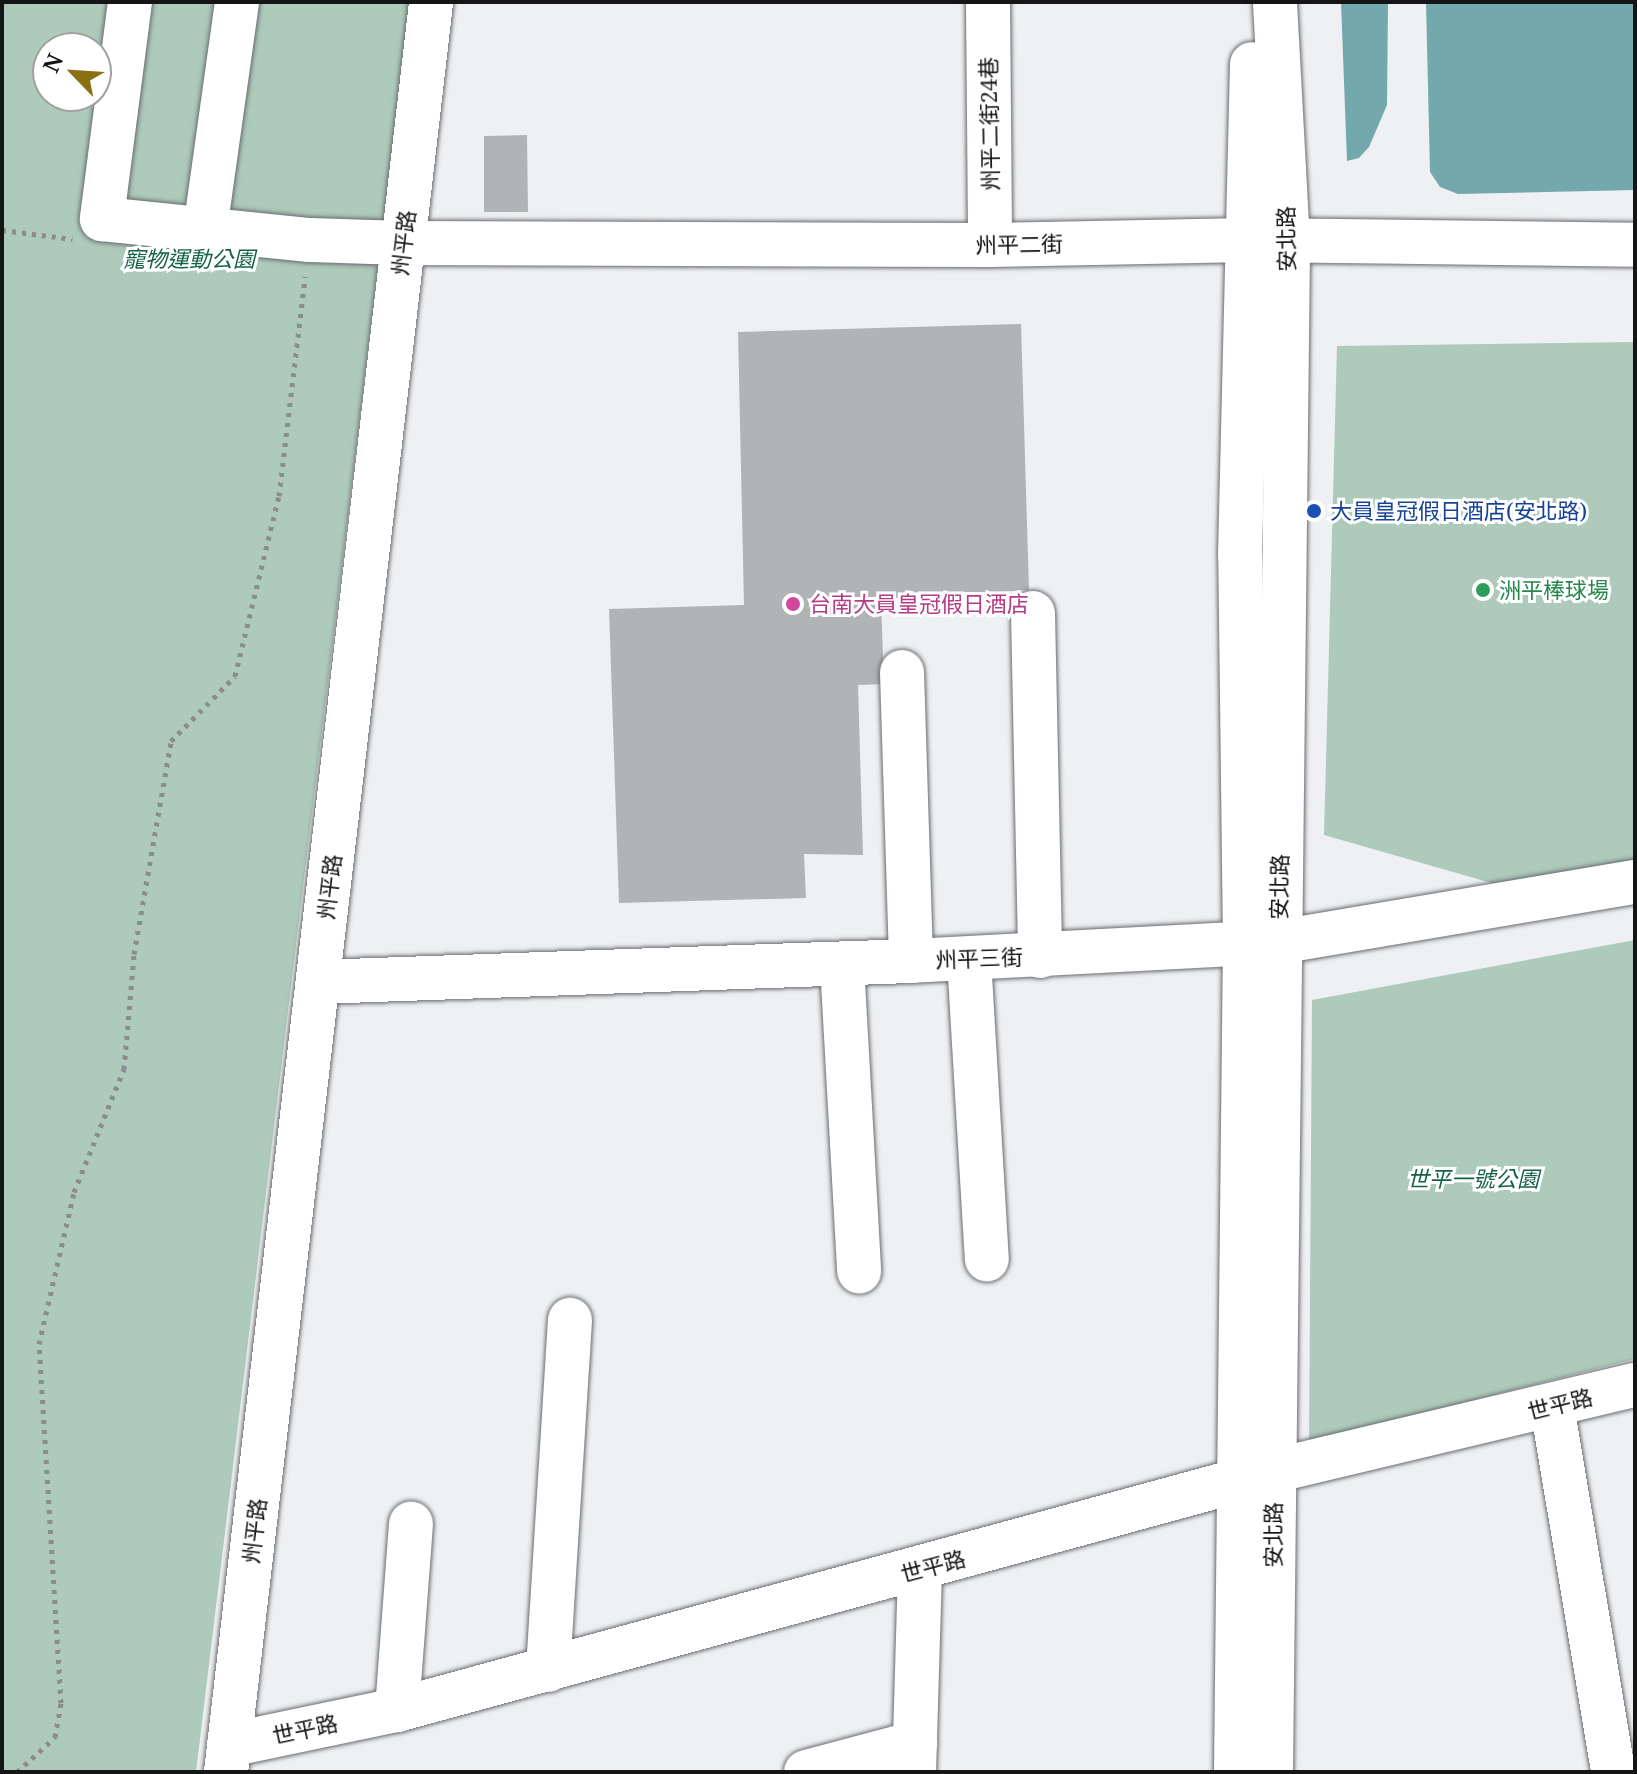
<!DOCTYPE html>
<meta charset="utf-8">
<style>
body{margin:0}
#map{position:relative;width:1637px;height:1774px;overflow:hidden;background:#eef0f3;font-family:"Noto Serif","Noto Sans TC",serif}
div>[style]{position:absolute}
.green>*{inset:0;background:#adcabb}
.water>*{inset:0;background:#73a9ac}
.building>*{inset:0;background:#b2b3b6}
.path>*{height:5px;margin-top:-2.5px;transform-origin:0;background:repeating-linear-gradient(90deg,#8b8c8e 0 4px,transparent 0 10px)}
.roads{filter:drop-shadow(0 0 2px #6a6c6f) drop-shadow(0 0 2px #6a6c6f)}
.minor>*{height:44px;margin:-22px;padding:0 22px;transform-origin:22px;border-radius:22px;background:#fff}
.dots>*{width:22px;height:22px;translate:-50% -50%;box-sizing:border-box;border:4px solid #fff;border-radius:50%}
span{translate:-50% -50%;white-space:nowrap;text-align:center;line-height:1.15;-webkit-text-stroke:6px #fff;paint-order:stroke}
.street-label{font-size:22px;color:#151516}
.park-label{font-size:22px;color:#156347;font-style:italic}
.transit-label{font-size:22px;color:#164399}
.left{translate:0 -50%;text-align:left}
.leisure-label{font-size:22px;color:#27864d}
.hotel-label{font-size:22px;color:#b23c85}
.frame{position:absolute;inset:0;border:4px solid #151516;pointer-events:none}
.north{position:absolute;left:32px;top:32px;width:80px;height:80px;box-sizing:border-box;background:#fff;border:2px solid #a1a1a2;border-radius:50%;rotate:295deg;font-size:22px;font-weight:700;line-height:32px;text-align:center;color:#151516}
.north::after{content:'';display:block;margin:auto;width:28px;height:36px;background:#8b7011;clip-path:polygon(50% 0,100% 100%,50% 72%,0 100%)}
</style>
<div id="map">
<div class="green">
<div style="clip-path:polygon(evenodd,2px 2px,410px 2px,196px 1772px,2px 1772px,2px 2px,48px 48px,96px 48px,96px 96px,48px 96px,48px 48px)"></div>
<div style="clip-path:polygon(1635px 342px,1635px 872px,1495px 884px,1324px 835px,1337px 346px)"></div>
<div style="clip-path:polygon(1635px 940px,1635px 1359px,1309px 1442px,1312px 1000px)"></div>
</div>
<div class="water">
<div style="clip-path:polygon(1341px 2px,1388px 2px,1387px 105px,1369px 147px,1359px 158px,1347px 161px)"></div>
<div style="clip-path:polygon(1426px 2px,1635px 2px,1635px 190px,1458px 194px,1440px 187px,1430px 172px)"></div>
</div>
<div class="building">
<div style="clip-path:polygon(527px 135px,528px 212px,484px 212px,484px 136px)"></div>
<div style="clip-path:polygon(1021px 324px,1029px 590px,881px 599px,884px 684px,858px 685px,863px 855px,804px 854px,806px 898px,619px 903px,609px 609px,744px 605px,738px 332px)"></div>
</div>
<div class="path">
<div style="left:2px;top:230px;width:71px;rotate:7.3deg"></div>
<div style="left:17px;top:1772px;width:52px;rotate:-42.6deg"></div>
<div style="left:55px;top:1737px;width:35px;rotate:-80deg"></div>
<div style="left:61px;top:1703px;width:360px;rotate:-93.5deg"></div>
<div style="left:39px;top:1344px;width:156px;rotate:-77deg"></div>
<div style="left:74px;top:1192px;width:133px;rotate:-67.9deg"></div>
<div style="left:124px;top:1069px;width:115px;rotate:-85deg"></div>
<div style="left:134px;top:954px;width:216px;rotate:-80.1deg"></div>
<div style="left:171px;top:741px;width:91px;rotate:-45.4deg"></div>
<div style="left:235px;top:676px;width:185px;rotate:-76.3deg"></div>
<div style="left:279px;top:496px;width:221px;rotate:-83.2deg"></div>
</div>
<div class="roads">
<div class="minor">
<div style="left:130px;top:2px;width:219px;rotate:97.4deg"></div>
<div style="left:102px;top:219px;width:209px;rotate:5.8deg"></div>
<div style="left:310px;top:240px;width:93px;rotate:1.8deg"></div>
<div style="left:403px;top:243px;width:587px;rotate:0.2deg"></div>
<div style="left:990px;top:245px;width:259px;rotate:-1.1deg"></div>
<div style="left:1249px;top:240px;width:386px;rotate:0.7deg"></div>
<div style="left:988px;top:2px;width:243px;rotate:89.5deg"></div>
<div style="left:205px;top:230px;width:230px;rotate:-82deg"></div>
<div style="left:1033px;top:613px;width:343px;rotate:88.8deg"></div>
<div style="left:902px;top:672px;width:289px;rotate:88.2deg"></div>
<div style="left:969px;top:959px;width:301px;rotate:86.6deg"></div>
<div style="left:842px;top:964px;width:308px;rotate:86.8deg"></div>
<div style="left:318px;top:982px;width:593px;rotate:-2.03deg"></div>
<div style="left:911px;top:961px;width:368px;rotate:-3deg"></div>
<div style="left:1279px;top:942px;width:361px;rotate:-9.6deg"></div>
<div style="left:1552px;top:1406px;width:371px;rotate:80.5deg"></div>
<div style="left:548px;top:1670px;width:351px;rotate:-86.4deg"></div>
<div style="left:397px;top:1710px;width:187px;rotate:-85.7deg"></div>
<div style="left:229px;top:1745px;width:172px;rotate:-11.8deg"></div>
<div style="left:397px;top:1710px;width:908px;rotate:-15.26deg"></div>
<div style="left:1273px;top:1471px;width:372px;rotate:-13.4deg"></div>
<div style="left:226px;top:1772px;width:1782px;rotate:-83.39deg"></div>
<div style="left:806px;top:1772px;width:113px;rotate:-14.9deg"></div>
<div style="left:914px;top:1772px;width:202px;rotate:-88.3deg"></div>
<div style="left:1236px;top:1772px;width:829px;rotate:-89.38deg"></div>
<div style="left:1245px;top:943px;width:388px;rotate:-90.7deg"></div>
<div style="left:1240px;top:555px;width:491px;rotate:-88.6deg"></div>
<div style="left:1271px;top:1772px;width:1529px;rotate:-89.36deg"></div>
<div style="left:1288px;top:243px;width:241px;rotate:-93.1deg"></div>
</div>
</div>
<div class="dots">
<div style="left:1314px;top:511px;background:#1a4fb4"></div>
<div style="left:1483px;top:590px;background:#2e9e5b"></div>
<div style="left:793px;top:604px;background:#d1479c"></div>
</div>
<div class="street-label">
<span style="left:989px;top:124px;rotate:-91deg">州平二街24巷</span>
<span style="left:1286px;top:239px;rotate:-91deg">安北路</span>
<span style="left:403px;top:243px;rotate:-83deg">州平路</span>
<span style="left:1019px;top:244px;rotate:-1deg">州平二街</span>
<span style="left:329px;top:887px;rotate:-83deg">州平路</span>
<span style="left:1279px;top:887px;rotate:-89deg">安北路</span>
<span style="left:979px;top:958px;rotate:-2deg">州平三街</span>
<span style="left:1560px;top:1404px;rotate:-14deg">世平路</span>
<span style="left:254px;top:1531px;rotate:-83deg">州平路</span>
<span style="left:1273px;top:1535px;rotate:-90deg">安北路</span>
<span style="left:933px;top:1566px;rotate:-15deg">世平路</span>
<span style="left:305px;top:1729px;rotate:-12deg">世平路</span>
</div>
<div class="park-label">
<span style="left:189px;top:259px">寵物運動公園</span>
<span style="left:1473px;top:1179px">世平一號公園</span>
</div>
<div class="transit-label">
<span class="left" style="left:1330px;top:511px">大員皇冠假日酒店(安北路)</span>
</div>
<div class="leisure-label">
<span class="left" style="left:1499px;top:590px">洲平棒球場</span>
</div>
<div class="hotel-label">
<span class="left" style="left:809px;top:604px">台南大員皇冠假日酒店</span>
</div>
<div class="frame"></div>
<div class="north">N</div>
</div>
